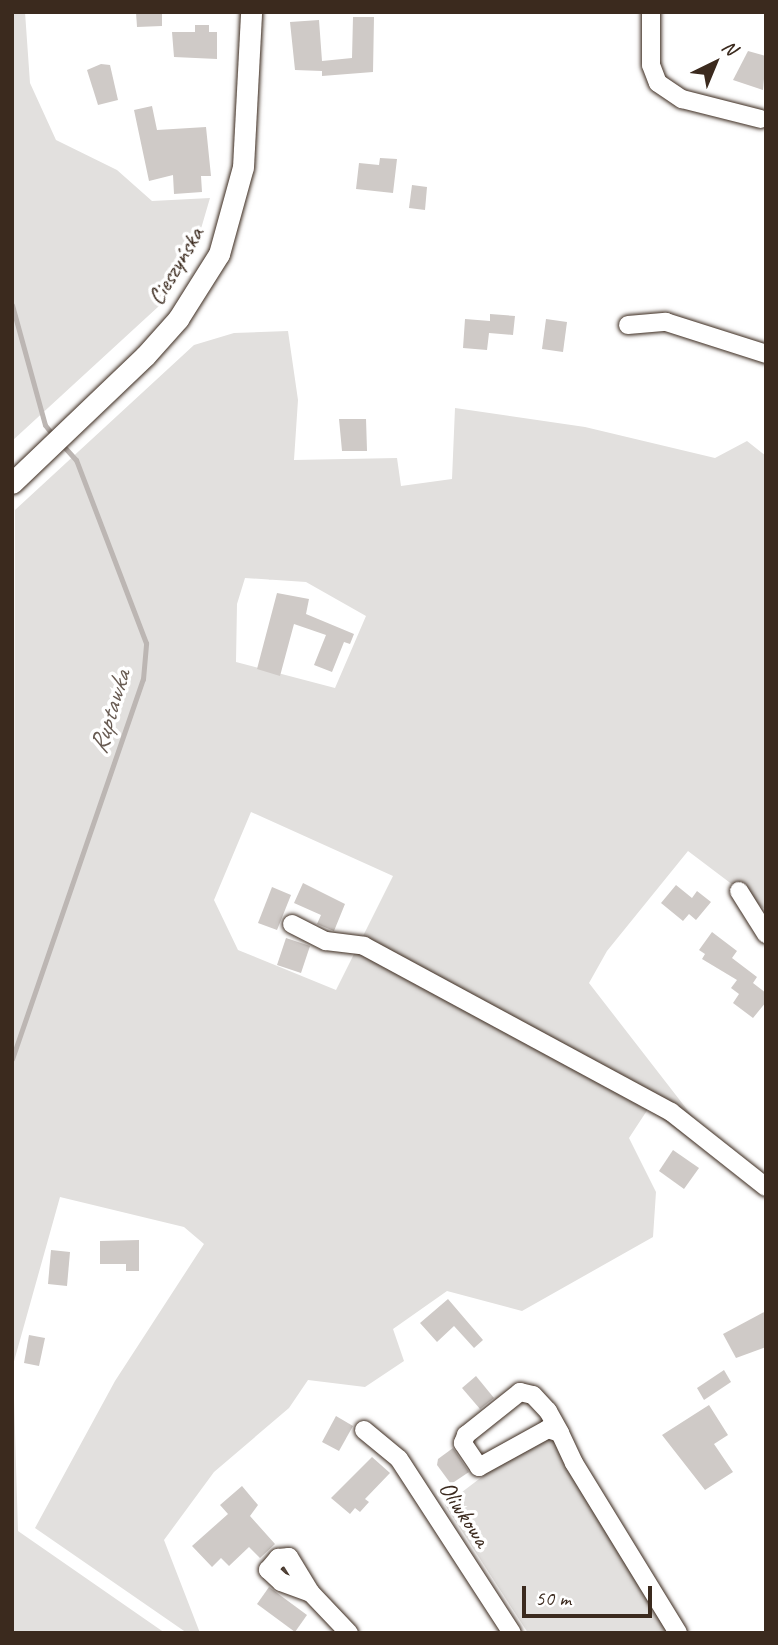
<!DOCTYPE html>
<meta charset="utf-8">
<style>
body{margin:0}
#map{position:relative;width:778px;height:1645px;overflow:hidden;background:#fff;font-family:Caveat,sans-serif}
div>[style]{position:absolute}
.green>*{inset:0;background:#e2e0de}
.stream>*{height:5px;margin:-2.5px;padding:0 2.5px;transform-origin:2.5px;border-radius:2.5px;background:#bcb6b3}
.building>*{inset:0;background:#cfcac7}
.roads{filter:drop-shadow(0 0 2px #3b2a1e) drop-shadow(0 0 2px #3b2a1e)}
.minor>*{height:18px;margin:-9px;padding:0 9px;transform-origin:9px;border-radius:9px;background:#fff}
.major>*{height:21px;margin:-10.5px;padding:0 10.5px;transform-origin:10.5px;border-radius:10.5px;background:#fff}
span{translate:-50% -50%;white-space:nowrap;text-align:center;line-height:1.15;-webkit-text-stroke:7px #fff;paint-order:stroke}
.street-label{font-size:24px;color:#3b2a1e}
.water-label{font-size:26px;color:#685b52;font-style:italic}
.frame{position:absolute;inset:0;border:14px solid #3b2a1e;pointer-events:none}
.north{position:absolute;left:680px;top:28px;width:70px;height:70px;-webkit-text-stroke:5px #fff;paint-order:stroke;rotate:43deg;font-size:19px;font-weight:700;line-height:28px;text-align:center;color:#3b2a1e}
.north::after{content:'';display:block;margin:auto;width:24px;height:32px;background:#3b2a1e;clip-path:polygon(50% 0,100% 100%,50% 72%,0 100%)}
.scale{position:absolute;left:522px;top:1586px;width:130px;height:32px;box-sizing:border-box;border:4px solid #3b2a1e;border-top:0;padding-left:9px;font-size:21px;line-height:24px;white-space:nowrap;color:#3b2a1e;-webkit-text-stroke:5px #fff;paint-order:stroke}
</style>
<div id="map">
<div class="green">
<div style="clip-path:polygon(12px 12px,25px 12px,30px 83px,56px 140px,117px 170px,152px 201px,210px 198px,198px 239px,159px 306px,12px 441px)"></div>
<div style="clip-path:polygon(evenodd,288px 331px,298px 400px,294px 460px,397px 458px,401px 486px,452px 479px,455px 408px,585px 427px,715px 458px,747px 441px,766px 456px,766px 910px,688px 851px,607px 951px,589px 983px,713px 1143px,723px 1163px,648px 1109px,629px 1138px,656px 1192px,653px 1237px,522px 1311px,447px 1291px,393px 1329px,404px 1361px,365px 1387px,308px 1380px,289px 1408px,214px 1472px,164px 1540px,200px 1633px,187px 1633px,35px 1528px,115px 1381px,204px 1244px,184px 1227px,60px 1197px,13px 1365px,18px 1531px,165px 1633px,12px 1633px,15px 510px,194px 345px,234px 333px,288px 331px,245px 578px,306px 582px,366px 616px,335px 688px,236px 662px,237px 604px,245px 578px,288px 331px,251px 812px,393px 876px,336px 990px,238px 950px,214px 900px,251px 812px)"></div>
<div style="clip-path:polygon(538px 1434px,561px 1445px,673px 1633px,528px 1633px,445px 1505px)"></div>
</div>
<div class="stream">
<div style="left:12px;top:305px;width:124px;rotate:74.6deg"></div>
<div style="left:45px;top:425px;width:13px;rotate:51deg"></div>
<div style="left:12px;top:1059px;width:402px;rotate:-71deg"></div>
<div style="left:143px;top:679px;width:36px;rotate:-85deg"></div>
<div style="left:146px;top:643px;width:196px;rotate:-110.9deg"></div>
<div style="left:76px;top:460px;width:24px;rotate:-132deg"></div>
</div>
<div class="building">
<div style="clip-path:polygon(136px 12px,162px 12px,162px 26px,137px 27px)"></div>
<div style="clip-path:polygon(353px 17px,374px 17px,373px 72px,322px 76px,322px 71px,295px 70px,290px 22px,319px 20px,322px 61px,352px 58px)"></div>
<div style="clip-path:polygon(195px 25px,209px 25px,209px 32px,217px 32px,217px 59px,174px 57px,172px 32px,195px 32px)"></div>
<div style="clip-path:polygon(748px 51px,766px 56px,763px 90px,733px 80px)"></div>
<div style="clip-path:polygon(101px 64px,110px 65px,118px 100px,98px 105px,87px 70px)"></div>
<div style="clip-path:polygon(152px 106px,157px 130px,206px 127px,211px 176px,201px 176px,202px 192px,174px 194px,173px 175px,149px 181px,134px 110px)"></div>
<div style="clip-path:polygon(380px 158px,397px 159px,393px 193px,356px 189px,359px 163px,379px 165px)"></div>
<div style="clip-path:polygon(412px 185px,427px 187px,425px 210px,409px 208px)"></div>
<div style="clip-path:polygon(490px 314px,515px 316px,513px 335px,489px 333px,487px 350px,463px 348px,465px 319px,490px 321px)"></div>
<div style="clip-path:polygon(546px 319px,567px 322px,563px 352px,542px 349px)"></div>
<div style="clip-path:polygon(339px 419px,366px 419px,367px 451px,342px 451px)"></div>
<div style="clip-path:polygon(277px 593px,309px 599px,306px 614px,354px 634px,350px 644px,344px 642px,332px 672px,314px 665px,326px 635px,294px 624px,280px 676px,257px 669px)"></div>
<div style="clip-path:polygon(303px 883px,345px 904px,334px 931px,317px 924px,321px 915px,294px 903px)"></div>
<div style="clip-path:polygon(676px 885px,692px 898px,697px 891px,711px 902px,696px 920px,689px 914px,683px 921px,661px 903px)"></div>
<div style="clip-path:polygon(272px 887px,291px 895px,277px 930px,258px 923px)"></div>
<div style="clip-path:polygon(712px 932px,737px 951px,732px 958px,757px 977px,753px 983px,766px 993px,766px 1002px,753px 1018px,733px 1003px,739px 994px,731px 988px,737px 980px,702px 959px,705px 954px,699px 950px)"></div>
<div style="clip-path:polygon(286px 938px,310px 946px,301px 973px,277px 965px)"></div>
<div style="clip-path:polygon(673px 1150px,699px 1168px,684px 1189px,659px 1171px)"></div>
<div style="clip-path:polygon(139px 1240px,139px 1271px,126px 1271px,126px 1264px,100px 1264px,100px 1241px)"></div>
<div style="clip-path:polygon(51px 1250px,70px 1252px,67px 1286px,48px 1284px)"></div>
<div style="clip-path:polygon(448px 1299px,483px 1340px,474px 1348px,454px 1326px,437px 1342px,420px 1323px)"></div>
<div style="clip-path:polygon(766px 1311px,766px 1347px,736px 1358px,723px 1334px)"></div>
<div style="clip-path:polygon(29px 1335px,45px 1338px,39px 1366px,24px 1363px)"></div>
<div style="clip-path:polygon(724px 1370px,731px 1382px,704px 1400px,697px 1388px)"></div>
<div style="clip-path:polygon(476px 1376px,494px 1398px,480px 1409px,462px 1388px)"></div>
<div style="clip-path:polygon(709px 1405px,728px 1435px,714px 1444px,733px 1472px,705px 1490px,662px 1435px)"></div>
<div style="clip-path:polygon(336px 1416px,353px 1426px,339px 1451px,322px 1442px)"></div>
<div style="clip-path:polygon(453px 1448px,469px 1472px,451px 1484px,437px 1465px,438px 1459px)"></div>
<div style="clip-path:polygon(372px 1457px,390px 1473px,365px 1499px,369px 1502px,360px 1512px,355px 1508px,350px 1514px,331px 1498px)"></div>
<div style="clip-path:polygon(242px 1486px,258px 1505px,250px 1516px,275px 1544px,260px 1558px,249px 1547px,229px 1566px,221px 1558px,212px 1567px,192px 1546px,228px 1514px,220px 1505px)"></div>
<div style="clip-path:polygon(269px 1587px,307px 1615px,295px 1632px,257px 1604px)"></div>
</div>
<div class="roads">
<div class="minor">
<div style="left:651px;top:12px;width:53px;rotate:90deg"></div>
<div style="left:651px;top:65px;width:19px;rotate:69deg"></div>
<div style="left:658px;top:83px;width:29px;rotate:34deg"></div>
<div style="left:682px;top:99px;width:81px;rotate:14.2deg"></div>
<div style="left:628px;top:325px;width:38px;rotate:-5deg"></div>
<div style="left:666px;top:322px;width:105px;rotate:17.7deg"></div>
<div style="left:739px;top:891px;width:51px;rotate:57.9deg"></div>
<div style="left:292px;top:924px;width:38px;rotate:27deg"></div>
<div style="left:326px;top:941px;width:38px;rotate:7deg"></div>
<div style="left:364px;top:946px;width:349px;rotate:28.4deg"></div>
<div style="left:671px;top:1112px;width:121px;rotate:38.3deg"></div>
<div style="left:364px;top:1430px;width:45px;rotate:39.6deg"></div>
<div style="left:399px;top:1459px;width:207px;rotate:57deg"></div>
<div style="left:560px;top:1433px;width:13px;rotate:-162deg"></div>
<div style="left:548px;top:1429px;width:79px;rotate:151.2deg"></div>
<div style="left:479px;top:1467px;width:29px;rotate:-124deg"></div>
<div style="left:463px;top:1443px;width:9px;rotate:-69deg"></div>
<div style="left:466px;top:1435px;width:69px;rotate:-38.5deg"></div>
<div style="left:520px;top:1392px;width:13px;rotate:13deg"></div>
<div style="left:533px;top:1395px;width:22px;rotate:47deg"></div>
<div style="left:548px;top:1411px;width:25px;rotate:61deg"></div>
<div style="left:560px;top:1433px;width:33px;rotate:65deg"></div>
<div style="left:574px;top:1463px;width:199px;rotate:58.5deg"></div>
<div style="left:311px;top:1593px;width:32px;rotate:-160deg"></div>
<div style="left:281px;top:1582px;width:18px;rotate:-137deg"></div>
<div style="left:268px;top:1570px;width:16px;rotate:-50deg"></div>
<div style="left:278px;top:1558px;width:11px;rotate:-5deg"></div>
<div style="left:289px;top:1557px;width:42px;rotate:58.6deg"></div>
<div style="left:311px;top:1593px;width:55px;rotate:46.5deg"></div>
</div>
<div class="major">
<div style="left:12px;top:483px;width:184px;rotate:-43.7deg"></div>
<div style="left:145px;top:356px;width:50px;rotate:-48.3deg"></div>
<div style="left:178px;top:319px;width:77px;rotate:-57.8deg"></div>
<div style="left:219px;top:254px;width:90px;rotate:-74.6deg"></div>
<div style="left:243px;top:167px;width:155px;rotate:-87deg"></div>
</div>
</div>
<div class="street-label">
<span style="left:176px;top:266px;rotate:-59deg">Cieszyńska</span>
<span style="left:464px;top:1514px;rotate:57deg">Oliwkowa</span>
</div>
<div class="water-label">
<span style="left:110px;top:712px;rotate:-73deg">Ruptawka</span>
</div>
<div class="frame"></div>
<div class="north">N</div>
<div class="scale">50 m</div>
</div>
